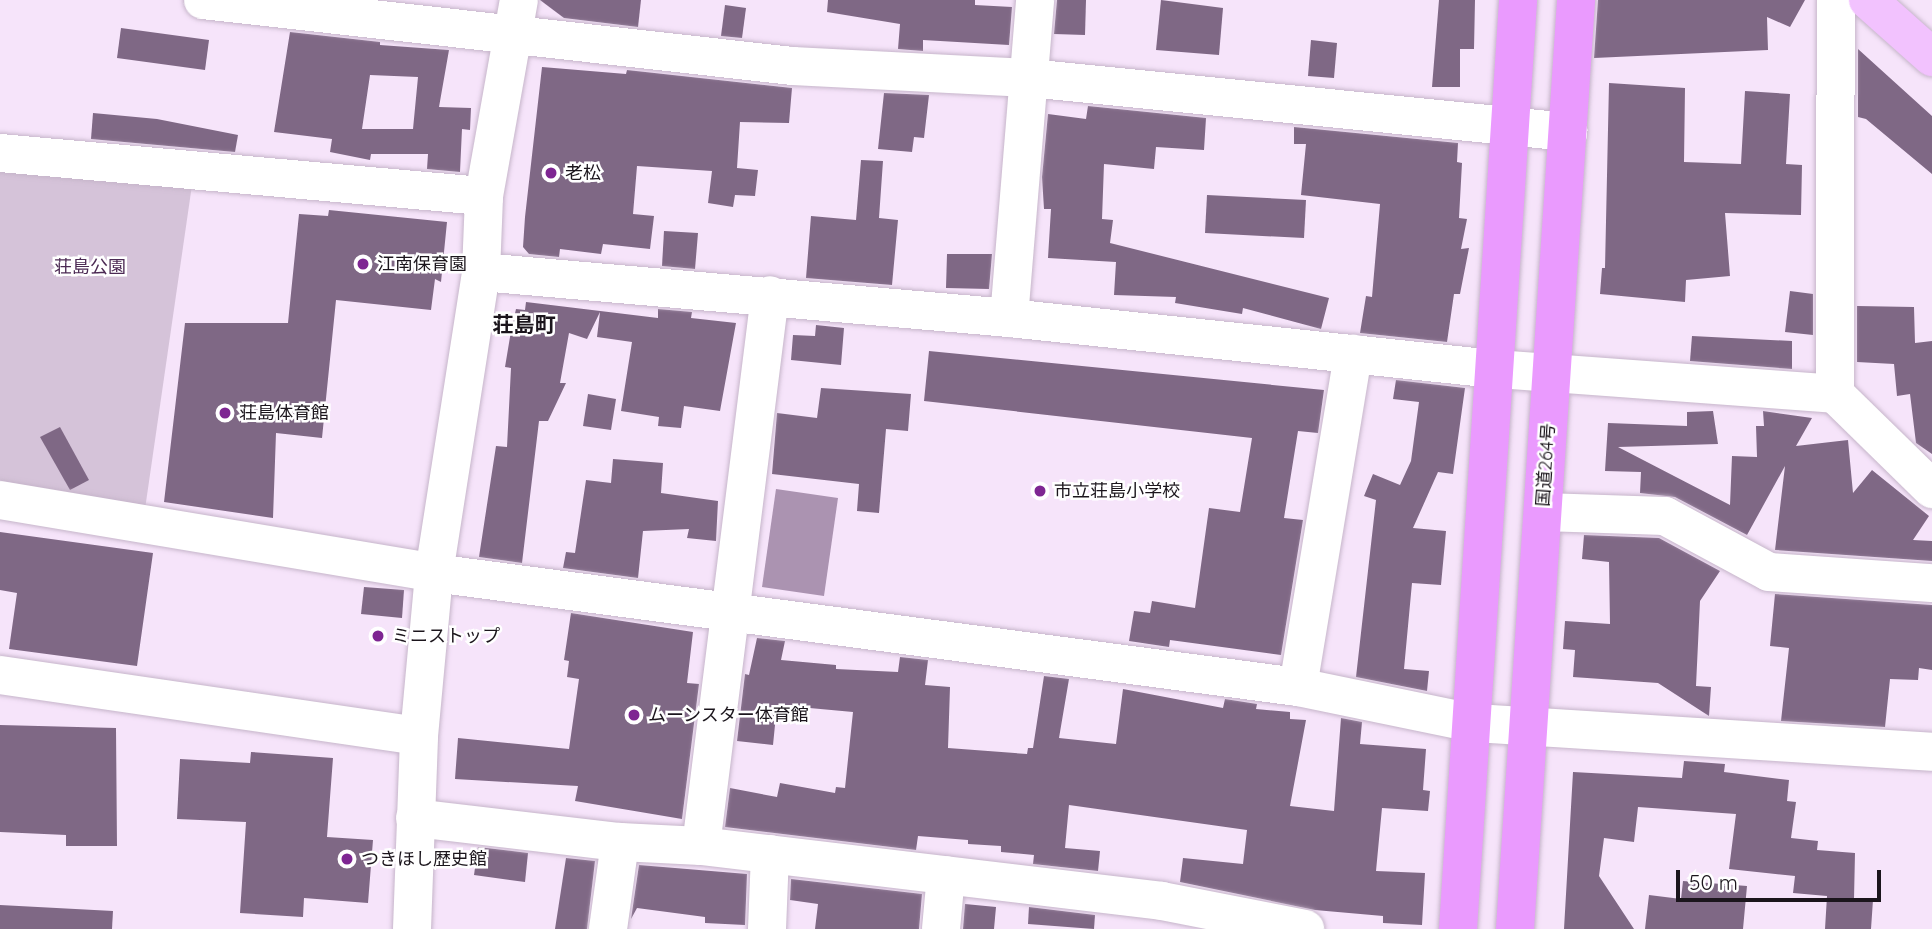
<!DOCTYPE html>
<html>
<head>
<meta charset="utf-8">
<style>
  body { margin:0 }
  #map { position:relative; width:1932px; height:929px; overflow:hidden; background:#f6e4fa; font-family:Quicksand,"Noto Sans JP",sans-serif }
  div>[style] { position:absolute }
  [style*='--x'] { left:calc(var(--x)*1px); top:calc(var(--y)*1px); width:calc(var(--w)*1px); rotate:calc(var(--a)*1deg) }
  .green>* { inset:0; background:#d5c3d9 }
  .water>* { inset:0; background:#ab93b1 }
  .building>* { inset:0; background:#7f6885 }
  .roads { filter:drop-shadow(0 0 2px #c6b5ca) drop-shadow(0 0 2px #c6b5ca) }
  .minor>* { height:38px; margin:-19px; padding:0 19px; transform-origin:19px; border-radius:19px; background:#fff }
  .major>* { height:38px; margin:-19px; padding:0 19px; transform-origin:19px; border-radius:19px; background:#f2c2fe }
  .highway>* { height:38px; margin:-19px; padding:0 19px; transform-origin:19px; border-radius:19px; background:#ea9afe }
  .dots>* { width:19px; height:19px; translate:-50% -50%; box-sizing:border-box; border:4px solid #fff; border-radius:50% }
  span { translate:-50% -50%; white-space:nowrap; text-align:center; line-height:1.15; -webkit-text-stroke:5px #fff; paint-order:stroke }
  .poi-label { font-size:18px; color:#1b151c }
  .left { translate:0 -50%; text-align:left }
  .park-label { font-size:18px; color:#4c2a54 }
  .street-label { font-size:18px; color:#1b151c }
  .quarter-label { font-size:21px; color:#1b151c; font-weight:700 }
  .scale { position:absolute; left:1676px; top:870px; width:205px; height:32px; box-sizing:border-box; border:4px solid #1b151c; border-top:0; padding-left:9px; font-size:21px; line-height:24px; white-space:nowrap; color:#1b151c; -webkit-text-stroke:5px #fff; paint-order:stroke }
</style>
</head>
<body>
<div id="map">
  <div class="green">
    <i style="clip-path:polygon(0 170px,192px 185px,144px 516px,0 491px)"></i>
  </div>
  <div class="water">
    <i style="clip-path:polygon(776px 489px,838px 498px,824px 596px,762px 587px)"></i>
  </div>
  <div class="building">
    <i style="clip-path:polygon(540px 0,641px 0,638px 27px,564px 18px)"></i>
    <i style="clip-path:polygon(828px 0,975px 0,975px 5px,1012px 7px,1009px 45px,923px 40px,923px 51px,898px 49px,900px 24px,827px 12px)"></i>
    <i style="clip-path:polygon(1057px 0,1086px 0,1085px 35px,1054px 34px)"></i>
    <i style="clip-path:polygon(1161px 0,1223px 8px,1219px 55px,1156px 50px)"></i>
    <i style="clip-path:polygon(1439px 0,1475px 0,1474px 49px,1460px 49px,1460px 87px,1432px 87px)"></i>
    <i style="clip-path:polygon(1598px 0,1805px 0,1790px 27px,1767px 17px,1768px 50px,1594px 58px)"></i>
    <i style="clip-path:polygon(725px 5px,746px 8px,742px 38px,721px 36px)"></i>
    <i style="clip-path:polygon(121px 28px,209px 40px,205px 70px,117px 58px)"></i>
    <i style="clip-path:polygon(evenodd,290px 32px,380px 42px,380px 45px,449px 50px,439px 107px,471px 108px,470px 130px,462px 129px,460px 172px,427px 169px,428px 154px,371px 154px,370px 160px,330px 152px,332px 139px,274px 132px,290px 32px,370px 75px,418px 77px,413px 129px,362px 129px,370px 75px)"></i>
    <i style="clip-path:polygon(1311px 40px,1337px 43px,1334px 78px,1308px 76px)"></i>
    <i style="clip-path:polygon(1858px 49px,1932px 116px,1932px 174px,1866px 119px,1858px 117px)"></i>
    <i style="clip-path:polygon(542px 67px,626px 74px,627px 70px,792px 88px,789px 123px,740px 122px,737px 168px,758px 170px,755px 196px,735px 195px,733px 207px,708px 203px,712px 171px,637px 166px,633px 214px,654px 216px,650px 249px,603px 244px,601px 254px,560px 249px,559px 257px,529px 254px,523px 247px,525px 217px)"></i>
    <i style="clip-path:polygon(1609px 83px,1685px 88px,1684px 162px,1741px 164px,1745px 91px,1790px 94px,1786px 164px,1802px 165px,1801px 215px,1725px 213px,1730px 276px,1686px 280px,1685px 302px,1600px 294px,1602px 268px,1605px 268px)"></i>
    <i style="clip-path:polygon(884px 93px,929px 95px,924px 138px,914px 137px,912px 152px,878px 149px)"></i>
    <i style="clip-path:polygon(1088px 106px,1206px 118px,1204px 150px,1156px 147px,1154px 169px,1104px 164px,1102px 219px,1113px 220px,1110px 243px,1329px 298px,1321px 329px,1243px 308px,1242px 314px,1175px 303px,1176px 297px,1114px 295px,1116px 262px,1048px 258px,1051px 209px,1044px 209px,1042px 177px,1048px 114px,1086px 119px)"></i>
    <i style="clip-path:polygon(93px 113px,157px 119px,238px 135px,235px 152px,91px 139px)"></i>
    <i style="clip-path:polygon(1294px 127px,1458px 143px,1457px 162px,1462px 163px,1459px 218px,1467px 219px,1461px 249px,1469px 248px,1460px 294px,1454px 294px,1447px 342px,1360px 333px,1366px 296px,1372px 297px,1380px 204px,1301px 195px,1306px 144px,1294px 144px)"></i>
    <i style="clip-path:polygon(861px 160px,883px 161px,879px 218px,898px 220px,892px 285px,806px 278px,811px 216px,856px 220px)"></i>
    <i style="clip-path:polygon(1207px 195px,1306px 200px,1304px 238px,1205px 233px)"></i>
    <i style="clip-path:polygon(329px 210px,447px 222px,441px 282px,435px 279px,431px 310px,336px 300px,322px 438px,276px 433px,273px 518px,164px 502px,185px 323px,288px 323px,299px 214px,328px 216px)"></i>
    <i style="clip-path:polygon(664px 231px,698px 233px,695px 269px,662px 266px)"></i>
    <i style="clip-path:polygon(947px 254px,992px 254px,989px 289px,946px 288px)"></i>
    <i style="clip-path:polygon(1790px 291px,1813px 294px,1813px 335px,1785px 332px)"></i>
    <i style="clip-path:polygon(526px 302px,658px 318px,658px 309px,692px 312px,691px 318px,736px 323px,720px 411px,684px 406px,681px 428px,658px 426px,659px 417px,621px 411px,632px 342px,597px 337px,600px 312px,587px 339px,569px 333px,560px 383px,566px 383px,548px 421px,539px 421px,522px 563px,479px 557px,496px 446px,507px 447px,511px 368px,505px 367px,511px 331px,516px 309px,525px 310px)"></i>
    <i style="clip-path:polygon(1857px 306px,1914px 307px,1915px 343px,1932px 341px,1932px 454px,1916px 443px,1910px 394px,1897px 396px,1894px 364px,1857px 362px)"></i>
    <i style="clip-path:polygon(816px 325px,844px 328px,841px 365px,791px 360px,793px 335px,815px 336px)"></i>
    <i style="clip-path:polygon(1692px 336px,1792px 341px,1792px 369px,1690px 361px)"></i>
    <i style="clip-path:polygon(929px 351px,1324px 390px,1318px 433px,1298px 431px,1284px 518px,1303px 520px,1281px 655px,1170px 640px,1169px 647px,1129px 641px,1134px 611px,1150px 613px,1152px 601px,1195px 608px,1209px 508px,1240px 512px,1252px 438px,924px 401px)"></i>
    <i style="clip-path:polygon(1396px 380px,1465px 388px,1453px 474px,1438px 472px,1413px 528px,1446px 531px,1441px 585px,1412px 583px,1404px 669px,1429px 671px,1427px 691px,1356px 677px,1376px 500px,1364px 496px,1373px 474px,1400px 485px,1411px 461px,1419px 402px,1393px 399px)"></i>
    <i style="clip-path:polygon(821px 388px,911px 394px,908px 431px,886px 429px,879px 513px,857px 511px,859px 484px,772px 474px,777px 413px,817px 418px)"></i>
    <i style="clip-path:polygon(588px 394px,616px 399px,611px 430px,583px 426px)"></i>
    <i style="clip-path:polygon(1713px 411px,1718px 444px,1618px 447px,1730px 505px,1732px 456px,1757px 457px,1756px 426px,1764px 426px,1763px 411px,1812px 418px,1796px 446px,1848px 440px,1853px 493px,1872px 470px,1929px 516px,1913px 540px,1932px 541px,1932px 561px,1775px 550px,1785px 466px,1747px 535px,1675px 497px,1640px 493px,1641px 472px,1605px 471px,1608px 423px,1687px 426px,1687px 412px)"></i>
    <i style="clip-path:polygon(60px 427px,89px 480px,70px 490px,40px 437px)"></i>
    <i style="clip-path:polygon(613px 459px,663px 463px,661px 493px,718px 501px,716px 541px,687px 538px,689px 529px,643px 531px,638px 578px,563px 568px,566px 552px,575px 553px,586px 480px,611px 483px)"></i>
    <i style="clip-path:polygon(0 532px,153px 553px,137px 666px,9px 649px,17px 593px,0 590px)"></i>
    <i style="clip-path:polygon(1584px 535px,1659px 538px,1720px 571px,1700px 601px,1696px 686px,1711px 687px,1709px 716px,1658px 683px,1573px 677px,1575px 650px,1563px 649px,1565px 621px,1610px 624px,1609px 562px,1582px 559px)"></i>
    <i style="clip-path:polygon(364px 587px,404px 590px,402px 618px,361px 614px)"></i>
    <i style="clip-path:polygon(1775px 594px,1932px 605px,1932px 670px,1919px 668px,1918px 680px,1890px 679px,1885px 727px,1781px 721px,1789px 648px,1770px 646px)"></i>
    <i style="clip-path:polygon(571px 613px,693px 632px,687px 683px,699px 684px,682px 819px,575px 801px,578px 786px,455px 779px,458px 738px,569px 749px,579px 679px,567px 677px,569px 661px,564px 660px)"></i>
    <i style="clip-path:polygon(757px 638px,785px 641px,781px 660px,836px 665px,836px 669px,898px 672px,900px 657px,928px 660px,925px 685px,950px 687px,948px 748px,1027px 754px,1028px 748px,1033px 748px,1044px 676px,1069px 679px,1059px 738px,1116px 744px,1123px 689px,1223px 708px,1225px 699px,1257px 704px,1256px 709px,1290px 712px,1290px 719px,1306px 720px,1290px 806px,1334px 811px,1341px 718px,1362px 722px,1360px 744px,1426px 749px,1423px 790px,1430px 791px,1428px 811px,1382px 808px,1376px 871px,1425px 873px,1422px 925px,1383px 923px,1383px 916px,1315px 910px,1180px 882px,1183px 858px,1243px 864px,1247px 830px,1069px 805px,1065px 848px,1100px 851px,1098px 871px,1033px 864px,1034px 855px,1001px 852px,1001px 846px,968px 844px,968px 840px,918px 836px,916px 850px,725px 827px,730px 788px,777px 797px,780px 783px,835px 793px,836px 787px,845px 788px,853px 712px,777px 705px,773px 745px,737px 741px,745px 674px,749px 675px)"></i>
    <i style="clip-path:polygon(0 725px,116px 728px,117px 846px,66px 846px,66px 835px,0 832px)"></i>
    <i style="clip-path:polygon(251px 752px,333px 758px,327px 837px,373px 840px,368px 903px,304px 898px,303px 917px,240px 913px,246px 822px,177px 819px,180px 759px,250px 763px)"></i>
    <i style="clip-path:polygon(1684px 761px,1725px 764px,1724px 772px,1789px 780px,1787px 801px,1796px 802px,1791px 838px,1818px 841px,1817px 850px,1855px 853px,1854px 899px,1873px 900px,1871px 929px,1825px 929px,1827px 896px,1793px 893px,1795px 876px,1729px 869px,1736px 814px,1638px 807px,1634px 842px,1604px 838px,1599px 876px,1634px 929px,1564px 929px,1573px 772px,1682px 778px)"></i>
    <i style="clip-path:polygon(478px 847px,528px 853px,525px 882px,474px 875px)"></i>
    <i style="clip-path:polygon(566px 858px,595px 861px,587px 929px,555px 929px)"></i>
    <i style="clip-path:polygon(639px 865px,747px 874px,745px 925px,705px 923px,705px 917px,637px 908px,631px 919px)"></i>
    <i style="clip-path:polygon(791px 879px,922px 894px,919px 929px,815px 929px,818px 904px,790px 900px)"></i>
    <i style="clip-path:polygon(1683px 881px,1747px 886px,1743px 929px,1645px 929px,1649px 895px,1681px 899px)"></i>
    <i style="clip-path:polygon(965px 904px,996px 907px,994px 929px,963px 929px)"></i>
    <i style="clip-path:polygon(0 905px,113px 911px,112px 929px,0 929px)"></i>
    <i style="clip-path:polygon(1029px 907px,1095px 915px,1094px 929px,1028px 924px)"></i>
  </div>
  <div class="roads">
    <div class="minor">
      <i style="--x:203;--y:0;--w:593;--a:6.39"></i>
      <i style="--x:792;--y:66;--w:237;--a:2.9"></i>
      <i style="--x:1029;--y:78;--w:542;--a:5.72"></i>
      <i style="--x:0;--y:153;--w:486;--a:5.1"></i>
      <i style="--x:481;--y:272;--w:530;--a:4.98"></i>
      <i style="--x:1009;--y:318;--w:491;--a:6"></i>
      <i style="--x:1497;--y:369;--w:339;--a:4.2"></i>
      <i style="--x:1835;--y:394;--w:136;--a:44.4"></i>
      <i style="--x:1009;--y:318;--w:319;--a:-85.3"></i>
      <i style="--x:1835;--y:394;--w:394;--a:-89.9"></i>
      <i style="--x:0;--y:500;--w:440;--a:9.5"></i>
      <i style="--x:434;--y:573;--w:871;--a:7.52"></i>
      <i style="--x:1298;--y:687;--w:180;--a:11.6"></i>
      <i style="--x:1474;--y:723;--w:459;--a:3.6"></i>
      <i style="--x:1543;--y:512;--w:122;--a:1.9"></i>
      <i style="--x:1665;--y:516;--w:118;--a:28.3"></i>
      <i style="--x:1769;--y:572;--w:163;--a:3.9"></i>
      <i style="--x:0;--y:675;--w:423;--a:8.3"></i>
      <i style="--x:1298;--y:687;--w:338;--a:-80.6"></i>
      <i style="--x:415;--y:818;--w:206;--a:6.7"></i>
      <i style="--x:620;--y:842;--w:81;--a:2.8"></i>
      <i style="--x:701;--y:846;--w:464;--a:6.8"></i>
      <i style="--x:1162;--y:901;--w:146;--a:11.1"></i>
      <i style="--x:701;--y:846;--w:555;--a:-82.86"></i>
      <i style="--x:412;--y:929;--w:193;--a:-87.9"></i>
      <i style="--x:419;--y:736;--w:164;--a:-84.7"></i>
      <i style="--x:434;--y:573;--w:305;--a:-81.1"></i>
      <i style="--x:481;--y:272;--w:76;--a:-87.7"></i>
      <i style="--x:484;--y:196;--w:199;--a:-79.9"></i>
      <i style="--x:608;--y:929;--w:88;--a:-82.1"></i>
      <i style="--x:767;--y:929;--w:75;--a:-87.7"></i>
      <i style="--x:941;--y:929;--w:54;--a:-84.7"></i>
    </div>
    <div class="major">
      <i style="--x:1868;--y:0;--w:86;--a:41.7"></i>
    </div>
    <div class="highway">
      <i style="--x:1458;--y:929;--w:931;--a:-86.3"></i>
      <i style="--x:1515;--y:929;--w:931;--a:-86.24"></i>
    </div>
  </div>
  <div class="dots">
    <i style="left:551px;top:173px;background:#7e2592"></i>
    <i style="left:363px;top:264px;background:#7e2592"></i>
    <i style="left:225px;top:413px;background:#7e2592"></i>
    <i style="left:1040px;top:491px;background:#7e2592"></i>
    <i style="left:378px;top:636px;background:#7e2592"></i>
    <i style="left:634px;top:715px;background:#7e2592"></i>
    <i style="left:347px;top:859px;background:#7e2592"></i>
  </div>
  <div class="poi-label">
    <span class="left" style="left:565px;top:173px">老松</span>
    <span class="left" style="left:377px;top:264px">江南保育園</span>
    <span class="left" style="left:239px;top:413px">荘島体育館</span>
    <span class="left" style="left:1054px;top:491px">市立荘島小学校</span>
    <span class="left" style="left:392px;top:636px">ミニストップ</span>
    <span class="left" style="left:648px;top:715px">ムーンスター体育館</span>
    <span class="left" style="left:361px;top:859px">つきほし歴史館</span>
  </div>
  <div class="park-label">
    <span style="left:90px;top:267px">荘島公園</span>
  </div>
  <div class="street-label">
    <span style="left:1546px;top:465px;rotate:-86deg">国道264号</span>
  </div>
  <div class="quarter-label">
    <span style="left:524px;top:324px">荘島町</span>
  </div>
  <div class="scale">50 m</div>
</div>
</body>
</html>
